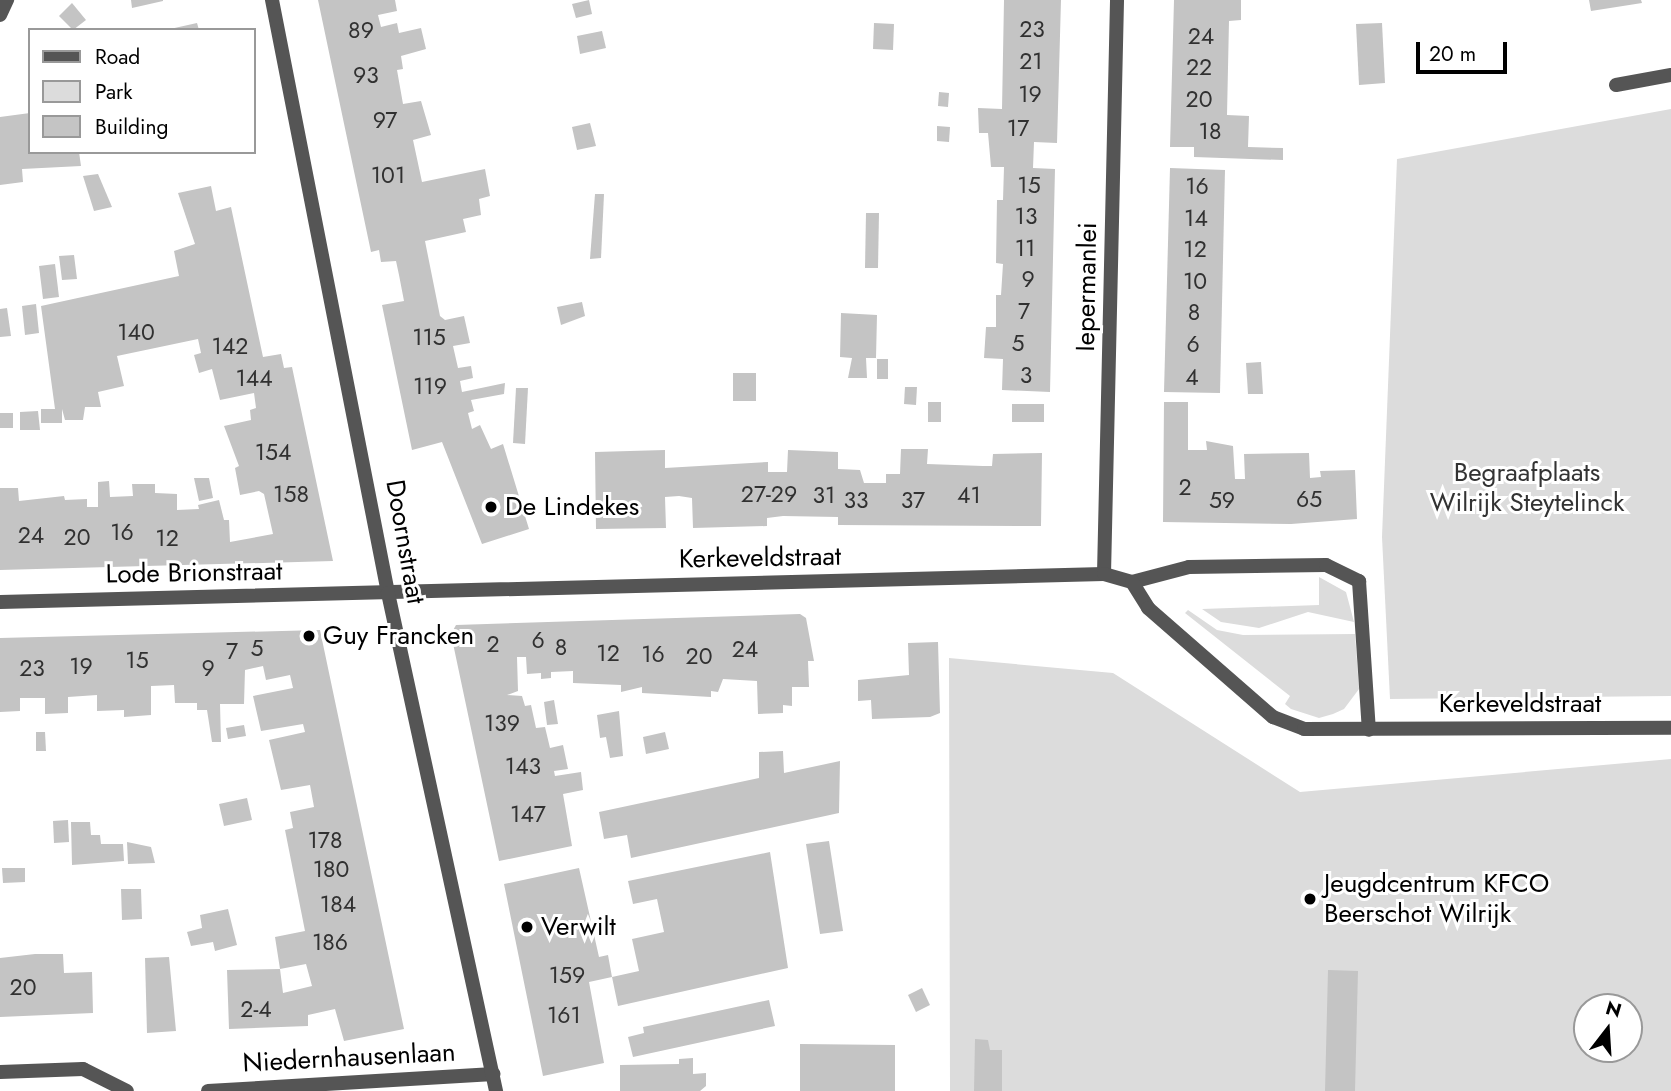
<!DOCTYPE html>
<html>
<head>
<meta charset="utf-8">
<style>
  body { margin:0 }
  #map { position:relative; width:1671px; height:1091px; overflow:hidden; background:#fff; font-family:Jost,sans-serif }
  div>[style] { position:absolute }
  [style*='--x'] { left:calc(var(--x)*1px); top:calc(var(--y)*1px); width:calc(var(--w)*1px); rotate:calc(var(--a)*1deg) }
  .green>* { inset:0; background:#dcdcdc }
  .building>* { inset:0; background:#c4c4c4 }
  .minor>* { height:14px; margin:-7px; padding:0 7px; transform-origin:7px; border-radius:7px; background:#555 }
  .tertiary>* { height:14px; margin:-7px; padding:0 7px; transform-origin:7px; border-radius:7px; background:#555 }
  .dots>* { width:19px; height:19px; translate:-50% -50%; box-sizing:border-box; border:4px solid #fff; border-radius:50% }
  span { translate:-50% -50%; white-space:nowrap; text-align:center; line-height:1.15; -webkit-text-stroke:6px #fff; paint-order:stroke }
  .number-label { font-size:23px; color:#313131 }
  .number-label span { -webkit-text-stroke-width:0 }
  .street-label { font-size:26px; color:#000 }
  .park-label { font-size:26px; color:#333 }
  .poi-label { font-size:26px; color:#000 }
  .left { translate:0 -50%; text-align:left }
  .legend { position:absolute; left:28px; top:28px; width:228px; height:126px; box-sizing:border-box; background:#fff; border:2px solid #999; margin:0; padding:9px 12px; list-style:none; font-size:21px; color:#000 }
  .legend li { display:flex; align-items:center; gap:14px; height:35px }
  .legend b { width:35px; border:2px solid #999 }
  .north { position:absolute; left:1573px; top:993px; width:70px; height:70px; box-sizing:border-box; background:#fff; border:2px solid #999; border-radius:50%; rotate:17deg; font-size:19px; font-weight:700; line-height:28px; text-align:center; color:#000 }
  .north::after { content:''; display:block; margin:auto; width:24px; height:32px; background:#000; clip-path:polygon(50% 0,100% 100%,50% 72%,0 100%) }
  .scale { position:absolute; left:1416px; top:42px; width:91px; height:32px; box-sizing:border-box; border:4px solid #000; border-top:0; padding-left:9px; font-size:21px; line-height:24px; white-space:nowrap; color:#000; -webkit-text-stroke:5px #fff; paint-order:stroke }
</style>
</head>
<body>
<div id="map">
  <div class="green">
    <i style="clip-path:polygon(1671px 109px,1671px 696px,1390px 699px,1382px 537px,1397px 159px)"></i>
    <i style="clip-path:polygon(1319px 577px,1346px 592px,1354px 622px,1308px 612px,1259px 628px,1221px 622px,1202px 609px,1319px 605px)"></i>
    <i style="clip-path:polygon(1188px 610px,1217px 630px,1243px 635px,1355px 634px,1359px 689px,1344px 709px,1333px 714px,1319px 718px,1291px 709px,1285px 704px,1290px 696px,1185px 613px)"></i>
    <i style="clip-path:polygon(evenodd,949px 658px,1113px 673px,1300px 792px,1671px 759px,1671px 1091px,950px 1091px,949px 658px,1587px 1007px,1629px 1007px,1629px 1049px,1587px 1049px,1587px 1007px)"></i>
  </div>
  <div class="building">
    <i style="clip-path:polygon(131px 0,163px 0,163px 1px,132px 8px)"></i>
    <i style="clip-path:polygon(318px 0,395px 0,397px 11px,378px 15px,381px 27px,397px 23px,399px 33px,421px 28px,426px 49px,401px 56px,403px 69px,397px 70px,403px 104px,421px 101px,431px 135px,413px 140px,422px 182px,485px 169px,490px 196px,479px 199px,481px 215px,463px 219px,466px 232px,425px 241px,440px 316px,445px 320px,464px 316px,470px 343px,453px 346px,458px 368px,471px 366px,473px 378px,460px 381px,462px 392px,505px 383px,504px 394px,471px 400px,474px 411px,468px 413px,472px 429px,480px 425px,491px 449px,503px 444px,529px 529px,482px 544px,442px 442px,412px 450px,382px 305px,404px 301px,399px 275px,396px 261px,381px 262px,379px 250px,371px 252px)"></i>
    <i style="clip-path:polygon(589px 0,592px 14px,576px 18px,572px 4px)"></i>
    <i style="clip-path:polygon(1004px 0,1061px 0,1057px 143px,1034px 142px,1033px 168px,1055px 169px,1050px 392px,1002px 390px,1003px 359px,984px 358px,986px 327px,996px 327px,996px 295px,1001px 295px,1003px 264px,996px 263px,997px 200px,1003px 200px,1004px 167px,991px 167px,988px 133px,979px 133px,978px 108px,1002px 109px)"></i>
    <i style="clip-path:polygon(1174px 0,1241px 0,1241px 20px,1229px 21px,1227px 115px,1249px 116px,1248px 147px,1283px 148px,1283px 160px,1194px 157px,1194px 147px,1170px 147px)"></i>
    <i style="clip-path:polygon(1589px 0,1641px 0,1642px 3px,1591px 11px)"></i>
    <i style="clip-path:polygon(72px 3px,86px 20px,73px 30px,59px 16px)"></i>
    <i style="clip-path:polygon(197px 23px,199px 30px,170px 30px,170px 29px)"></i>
    <i style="clip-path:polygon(874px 23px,894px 24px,893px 50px,873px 49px)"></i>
    <i style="clip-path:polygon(1382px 23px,1385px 83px,1359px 85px,1356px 24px)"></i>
    <i style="clip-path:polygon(602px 31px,606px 48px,580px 54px,577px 36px)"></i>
    <i style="clip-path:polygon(939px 92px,949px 93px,948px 107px,938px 106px)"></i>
    <i style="clip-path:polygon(30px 113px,30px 152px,79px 152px,81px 166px,22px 169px,23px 182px,0 185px,0 117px)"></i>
    <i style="clip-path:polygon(590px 123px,596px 146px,577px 150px,572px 127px)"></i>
    <i style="clip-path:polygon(937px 126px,950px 127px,949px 142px,937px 141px)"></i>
    <i style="clip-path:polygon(1170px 168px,1225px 170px,1220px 393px,1164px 392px)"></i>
    <i style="clip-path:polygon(98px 174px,112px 207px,94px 211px,83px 176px)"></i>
    <i style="clip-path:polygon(211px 186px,216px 211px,231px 207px,263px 357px,281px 354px,284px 368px,292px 367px,333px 561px,0 570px,0 488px,18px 488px,19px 501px,64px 496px,65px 500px,87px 499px,87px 507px,98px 507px,98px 482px,109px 481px,110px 497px,133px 496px,132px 484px,155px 484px,155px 493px,177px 494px,177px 510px,199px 509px,198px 505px,219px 500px,224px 520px,229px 520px,230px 542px,273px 534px,264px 494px,259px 491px,240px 495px,235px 468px,239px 466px,224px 426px,251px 420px,250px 410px,256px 408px,254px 393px,220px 400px,212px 369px,199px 373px,194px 355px,201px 353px,198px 339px,117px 356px,124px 386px,98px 392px,101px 407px,85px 407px,83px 420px,65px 420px,62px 409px,62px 423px,41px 423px,41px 409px,55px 409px,41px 306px,179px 276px,174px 251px,195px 244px,178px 193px)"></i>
    <i style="clip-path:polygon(595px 194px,604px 194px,601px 258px,590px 259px)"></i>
    <i style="clip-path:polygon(866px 213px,879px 213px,878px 268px,865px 268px)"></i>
    <i style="clip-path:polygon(74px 255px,77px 279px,62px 280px,59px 256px)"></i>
    <i style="clip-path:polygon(55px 264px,59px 297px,43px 299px,39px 266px)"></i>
    <i style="clip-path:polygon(582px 302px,585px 316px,561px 325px,557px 307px)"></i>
    <i style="clip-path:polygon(36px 304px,39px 333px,25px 335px,22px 306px)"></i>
    <i style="clip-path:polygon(7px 308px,11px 336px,0 337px,0 309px)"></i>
    <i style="clip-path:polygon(841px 313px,877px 315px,876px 358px,866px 358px,867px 378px,848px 378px,852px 358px,840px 357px)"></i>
    <i style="clip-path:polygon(877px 359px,888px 359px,888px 379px,877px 379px)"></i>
    <i style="clip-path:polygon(1261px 362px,1263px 394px,1248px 394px,1246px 363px)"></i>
    <i style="clip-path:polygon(733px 373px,756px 373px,756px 401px,733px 401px)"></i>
    <i style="clip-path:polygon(905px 387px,917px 387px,916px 405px,904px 404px)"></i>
    <i style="clip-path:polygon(516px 388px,528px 388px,525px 444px,513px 443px)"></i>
    <i style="clip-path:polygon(928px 402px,941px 402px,941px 422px,928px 422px)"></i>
    <i style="clip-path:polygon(1164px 402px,1188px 402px,1188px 450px,1207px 450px,1206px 441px,1233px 446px,1235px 479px,1245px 479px,1244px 454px,1309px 453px,1310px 478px,1321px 477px,1320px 471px,1355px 470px,1357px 519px,1291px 524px,1163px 522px)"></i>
    <i style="clip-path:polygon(1012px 404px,1044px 404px,1044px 422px,1012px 422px)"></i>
    <i style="clip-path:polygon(38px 411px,40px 430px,20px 430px,20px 412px)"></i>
    <i style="clip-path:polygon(0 413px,13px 413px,13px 428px,0 428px)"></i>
    <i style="clip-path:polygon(901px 449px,928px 449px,927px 464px,983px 466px,992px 466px,993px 454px,1042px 453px,1041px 526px,838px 525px,838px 517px,783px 516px,767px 518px,767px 526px,693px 528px,692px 498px,679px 496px,665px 497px,666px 528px,596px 529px,595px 452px,665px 450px,665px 468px,768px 462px,768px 472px,787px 472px,788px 450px,838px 452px,838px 469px,860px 470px,864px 483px,886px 483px,886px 474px,900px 474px)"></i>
    <i style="clip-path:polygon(194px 478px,209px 478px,213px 498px,199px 501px)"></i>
    <i style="clip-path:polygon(800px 614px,806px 618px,814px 661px,808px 661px,809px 687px,792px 687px,792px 706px,783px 705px,783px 713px,758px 714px,757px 681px,723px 679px,718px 692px,711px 691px,711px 697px,642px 693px,642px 687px,621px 692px,621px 685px,573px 683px,573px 671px,551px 672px,551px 678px,541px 679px,541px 673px,527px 674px,526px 657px,517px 657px,518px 691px,507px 695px,522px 696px,525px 706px,531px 705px,536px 728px,545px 727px,550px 748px,563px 745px,568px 769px,554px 771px,555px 776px,581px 772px,583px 790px,563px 794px,572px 846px,499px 861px,451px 634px,456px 625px)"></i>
    <i style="clip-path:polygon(320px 630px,404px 1029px,344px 1041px,335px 1009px,308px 1015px,308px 1026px,229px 1029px,227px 970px,280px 969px,283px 993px,312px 986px,306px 964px,280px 969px,275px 937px,305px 931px,285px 830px,293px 828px,290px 812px,314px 807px,310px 785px,281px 790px,269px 740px,305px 732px,303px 724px,261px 731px,253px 696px,293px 688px,290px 675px,266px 680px,263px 666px,245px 670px,244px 704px,220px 704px,221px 742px,212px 742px,207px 710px,197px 710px,197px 703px,175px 703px,174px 685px,151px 686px,151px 715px,124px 717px,124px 710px,97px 711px,97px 695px,68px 697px,68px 713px,45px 714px,45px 698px,20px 698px,20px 711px,0 712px,0 638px)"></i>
    <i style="clip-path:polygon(938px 642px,940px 713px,930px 717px,872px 719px,871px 700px,858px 701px,858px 680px,909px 675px,908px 643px)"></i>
    <i style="clip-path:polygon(554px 700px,558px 724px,547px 725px,544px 702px)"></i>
    <i style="clip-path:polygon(619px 711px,623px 756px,610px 758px,606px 737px,600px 738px,597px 715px)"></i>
    <i style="clip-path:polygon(244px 725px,246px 736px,228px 739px,226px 728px)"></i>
    <i style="clip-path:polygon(36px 732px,45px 732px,46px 751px,36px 751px)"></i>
    <i style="clip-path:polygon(665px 732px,669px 749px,646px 754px,643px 737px)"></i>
    <i style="clip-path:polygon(783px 751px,784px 773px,840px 761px,839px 813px,631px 858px,627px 835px,604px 839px,599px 812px,759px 778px,759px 752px)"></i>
    <i style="clip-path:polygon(247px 798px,252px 820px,224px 826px,219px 804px)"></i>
    <i style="clip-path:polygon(68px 820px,69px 842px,54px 843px,53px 821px)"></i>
    <i style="clip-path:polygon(71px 822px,90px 822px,91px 835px,100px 835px,101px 844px,123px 844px,124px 861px,72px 865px)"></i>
    <i style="clip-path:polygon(829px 841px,843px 931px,820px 934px,806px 844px)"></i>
    <i style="clip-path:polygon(127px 842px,151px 847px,155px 863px,128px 864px)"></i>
    <i style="clip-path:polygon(770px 852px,788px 968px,618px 1006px,612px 977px,639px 971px,632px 939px,664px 932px,657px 899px,633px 904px,628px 881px)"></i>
    <i style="clip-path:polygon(2px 868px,25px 868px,25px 882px,3px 883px)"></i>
    <i style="clip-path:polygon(579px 868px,599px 957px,608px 955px,612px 977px,589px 982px,604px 1063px,543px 1076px,504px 884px)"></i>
    <i style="clip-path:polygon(121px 889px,141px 889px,142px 919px,122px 920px)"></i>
    <i style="clip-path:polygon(228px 909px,237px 945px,215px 951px,213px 942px,191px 946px,187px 932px,202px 928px,200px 915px)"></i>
    <i style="clip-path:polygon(35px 954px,63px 954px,64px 973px,92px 972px,93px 1013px,0 1017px,0 958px)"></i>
    <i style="clip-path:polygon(169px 957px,176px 1031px,147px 1033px,145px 958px)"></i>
    <i style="clip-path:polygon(1328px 970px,1358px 971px,1355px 1091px,1325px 1091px)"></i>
    <i style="clip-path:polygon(922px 988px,930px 1005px,916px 1012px,908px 995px)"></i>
    <i style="clip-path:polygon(769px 1000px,775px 1026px,633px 1057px,628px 1037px,644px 1033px,643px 1027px)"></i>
    <i style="clip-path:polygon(975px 1039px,988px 1040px,990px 1050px,1002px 1050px,1002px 1091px,974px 1091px)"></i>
    <i style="clip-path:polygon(800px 1044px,895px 1045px,895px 1091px,800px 1091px)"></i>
    <i style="clip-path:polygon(693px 1058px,693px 1074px,706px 1073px,706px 1086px,700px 1091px,620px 1091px,620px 1065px,679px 1064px,679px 1059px)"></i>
  </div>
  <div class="minor">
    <i style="--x:0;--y:15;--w:17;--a:-65"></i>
    <i style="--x:1616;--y:85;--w:56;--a:-10.3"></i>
    <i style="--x:1104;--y:574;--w:574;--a:-88.7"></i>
    <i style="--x:1132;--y:582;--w:59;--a:-14.7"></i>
    <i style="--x:1189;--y:567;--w:137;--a:-0.8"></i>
    <i style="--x:1326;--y:565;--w:37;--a:26"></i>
    <i style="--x:1359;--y:581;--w:149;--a:86.2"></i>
    <i style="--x:0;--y:602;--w:1104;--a:-1.45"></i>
    <i style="--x:1104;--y:574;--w:29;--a:16"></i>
    <i style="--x:1132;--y:582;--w:31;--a:58"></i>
    <i style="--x:1148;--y:608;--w:166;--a:41.1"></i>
    <i style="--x:1273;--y:717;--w:33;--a:21"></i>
    <i style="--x:1304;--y:729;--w:367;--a:-0.2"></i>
    <i style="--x:0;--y:1072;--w:83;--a:-2.1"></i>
    <i style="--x:83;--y:1069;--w:49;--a:26.6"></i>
    <i style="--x:208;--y:1091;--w:286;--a:-3.4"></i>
  </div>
  <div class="tertiary">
    <i style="--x:272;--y:0;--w:604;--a:78.93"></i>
    <i style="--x:388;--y:593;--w:510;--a:77.76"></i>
  </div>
  <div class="dots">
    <i style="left:491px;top:507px;background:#000"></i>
    <i style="left:309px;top:636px;background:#000"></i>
    <i style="left:1310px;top:899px;background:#000"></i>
    <i style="left:527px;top:927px;background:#000"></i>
  </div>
  <div class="number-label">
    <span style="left:1032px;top:29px">23</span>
    <span style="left:361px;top:30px">89</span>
    <span style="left:1201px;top:36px">24</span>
    <span style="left:1031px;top:61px">21</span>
    <span style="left:1199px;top:67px">22</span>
    <span style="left:366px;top:75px">93</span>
    <span style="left:1030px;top:94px">19</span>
    <span style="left:1199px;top:99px">20</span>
    <span style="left:385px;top:120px">97</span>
    <span style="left:1018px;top:128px">17</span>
    <span style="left:1210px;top:131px">18</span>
    <span style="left:388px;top:175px">101</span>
    <span style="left:1029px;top:185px">15</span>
    <span style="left:1197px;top:186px">16</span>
    <span style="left:1026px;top:216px">13</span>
    <span style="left:1196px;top:218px">14</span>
    <span style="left:1025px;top:248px">11</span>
    <span style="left:1195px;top:249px">12</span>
    <span style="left:1028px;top:279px">9</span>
    <span style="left:1195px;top:281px">10</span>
    <span style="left:1024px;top:311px">7</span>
    <span style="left:1194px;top:312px">8</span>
    <span style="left:136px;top:332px">140</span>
    <span style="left:429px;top:337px">115</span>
    <span style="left:1018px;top:343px">5</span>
    <span style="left:1193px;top:344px">6</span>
    <span style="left:230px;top:346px">142</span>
    <span style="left:1026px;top:375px">3</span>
    <span style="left:1192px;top:377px">4</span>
    <span style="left:254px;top:378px">144</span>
    <span style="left:430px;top:386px">119</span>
    <span style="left:273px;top:452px">154</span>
    <span style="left:1185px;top:487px">2</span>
    <span style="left:291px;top:494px">158</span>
    <span style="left:769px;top:494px">27-29</span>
    <span style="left:824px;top:495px">31</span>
    <span style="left:969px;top:495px">41</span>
    <span style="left:1309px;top:499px">65</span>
    <span style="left:856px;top:500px">33</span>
    <span style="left:913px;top:500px">37</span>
    <span style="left:1222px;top:500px">59</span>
    <span style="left:122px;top:532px">16</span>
    <span style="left:31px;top:535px">24</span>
    <span style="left:77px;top:537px">20</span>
    <span style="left:167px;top:538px">12</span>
    <span style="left:538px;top:640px">6</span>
    <span style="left:493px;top:644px">2</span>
    <span style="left:561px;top:647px">8</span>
    <span style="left:257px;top:648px">5</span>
    <span style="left:745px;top:649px">24</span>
    <span style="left:232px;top:651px">7</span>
    <span style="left:608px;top:653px">12</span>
    <span style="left:653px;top:654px">16</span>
    <span style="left:699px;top:656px">20</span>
    <span style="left:137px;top:660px">15</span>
    <span style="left:81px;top:666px">19</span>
    <span style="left:32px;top:668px">23</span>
    <span style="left:208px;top:668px">9</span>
    <span style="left:502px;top:723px">139</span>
    <span style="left:523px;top:766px">143</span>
    <span style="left:528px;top:814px">147</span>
    <span style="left:325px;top:840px">178</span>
    <span style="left:331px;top:869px">180</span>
    <span style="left:338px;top:904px">184</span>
    <span style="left:330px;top:942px">186</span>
    <span style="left:567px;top:975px">159</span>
    <span style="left:23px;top:987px">20</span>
    <span style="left:256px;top:1009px">2-4</span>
    <span style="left:564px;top:1015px">161</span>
  </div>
  <div class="street-label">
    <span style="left:1087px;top:287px;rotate:-89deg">Iepermanlei</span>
    <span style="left:405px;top:542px;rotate:80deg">Doornstraat</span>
    <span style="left:760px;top:558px;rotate:-1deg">Kerkeveldstraat</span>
    <span style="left:194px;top:573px;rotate:-1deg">Lode Brionstraat</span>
    <span style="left:1520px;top:704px">Kerkeveldstraat</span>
    <span style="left:349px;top:1058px;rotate:-3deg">Niedernhausenlaan</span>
  </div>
  <div class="park-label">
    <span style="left:1527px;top:488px">Begraafplaats<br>Wilrijk Steytelinck</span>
  </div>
  <div class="poi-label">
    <span class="left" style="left:505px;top:507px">De Lindekes</span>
    <span class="left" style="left:323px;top:636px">Guy Francken</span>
    <span class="left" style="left:1324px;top:899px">Jeugdcentrum KFCO<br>Beerschot Wilrijk</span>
    <span class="left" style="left:541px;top:927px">Verwilt</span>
  </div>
  <ul class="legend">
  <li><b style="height:9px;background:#555"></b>Road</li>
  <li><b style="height:19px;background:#dcdcdc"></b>Park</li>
  <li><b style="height:19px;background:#c4c4c4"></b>Building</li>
  </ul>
  <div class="north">N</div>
  <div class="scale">20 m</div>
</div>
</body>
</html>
